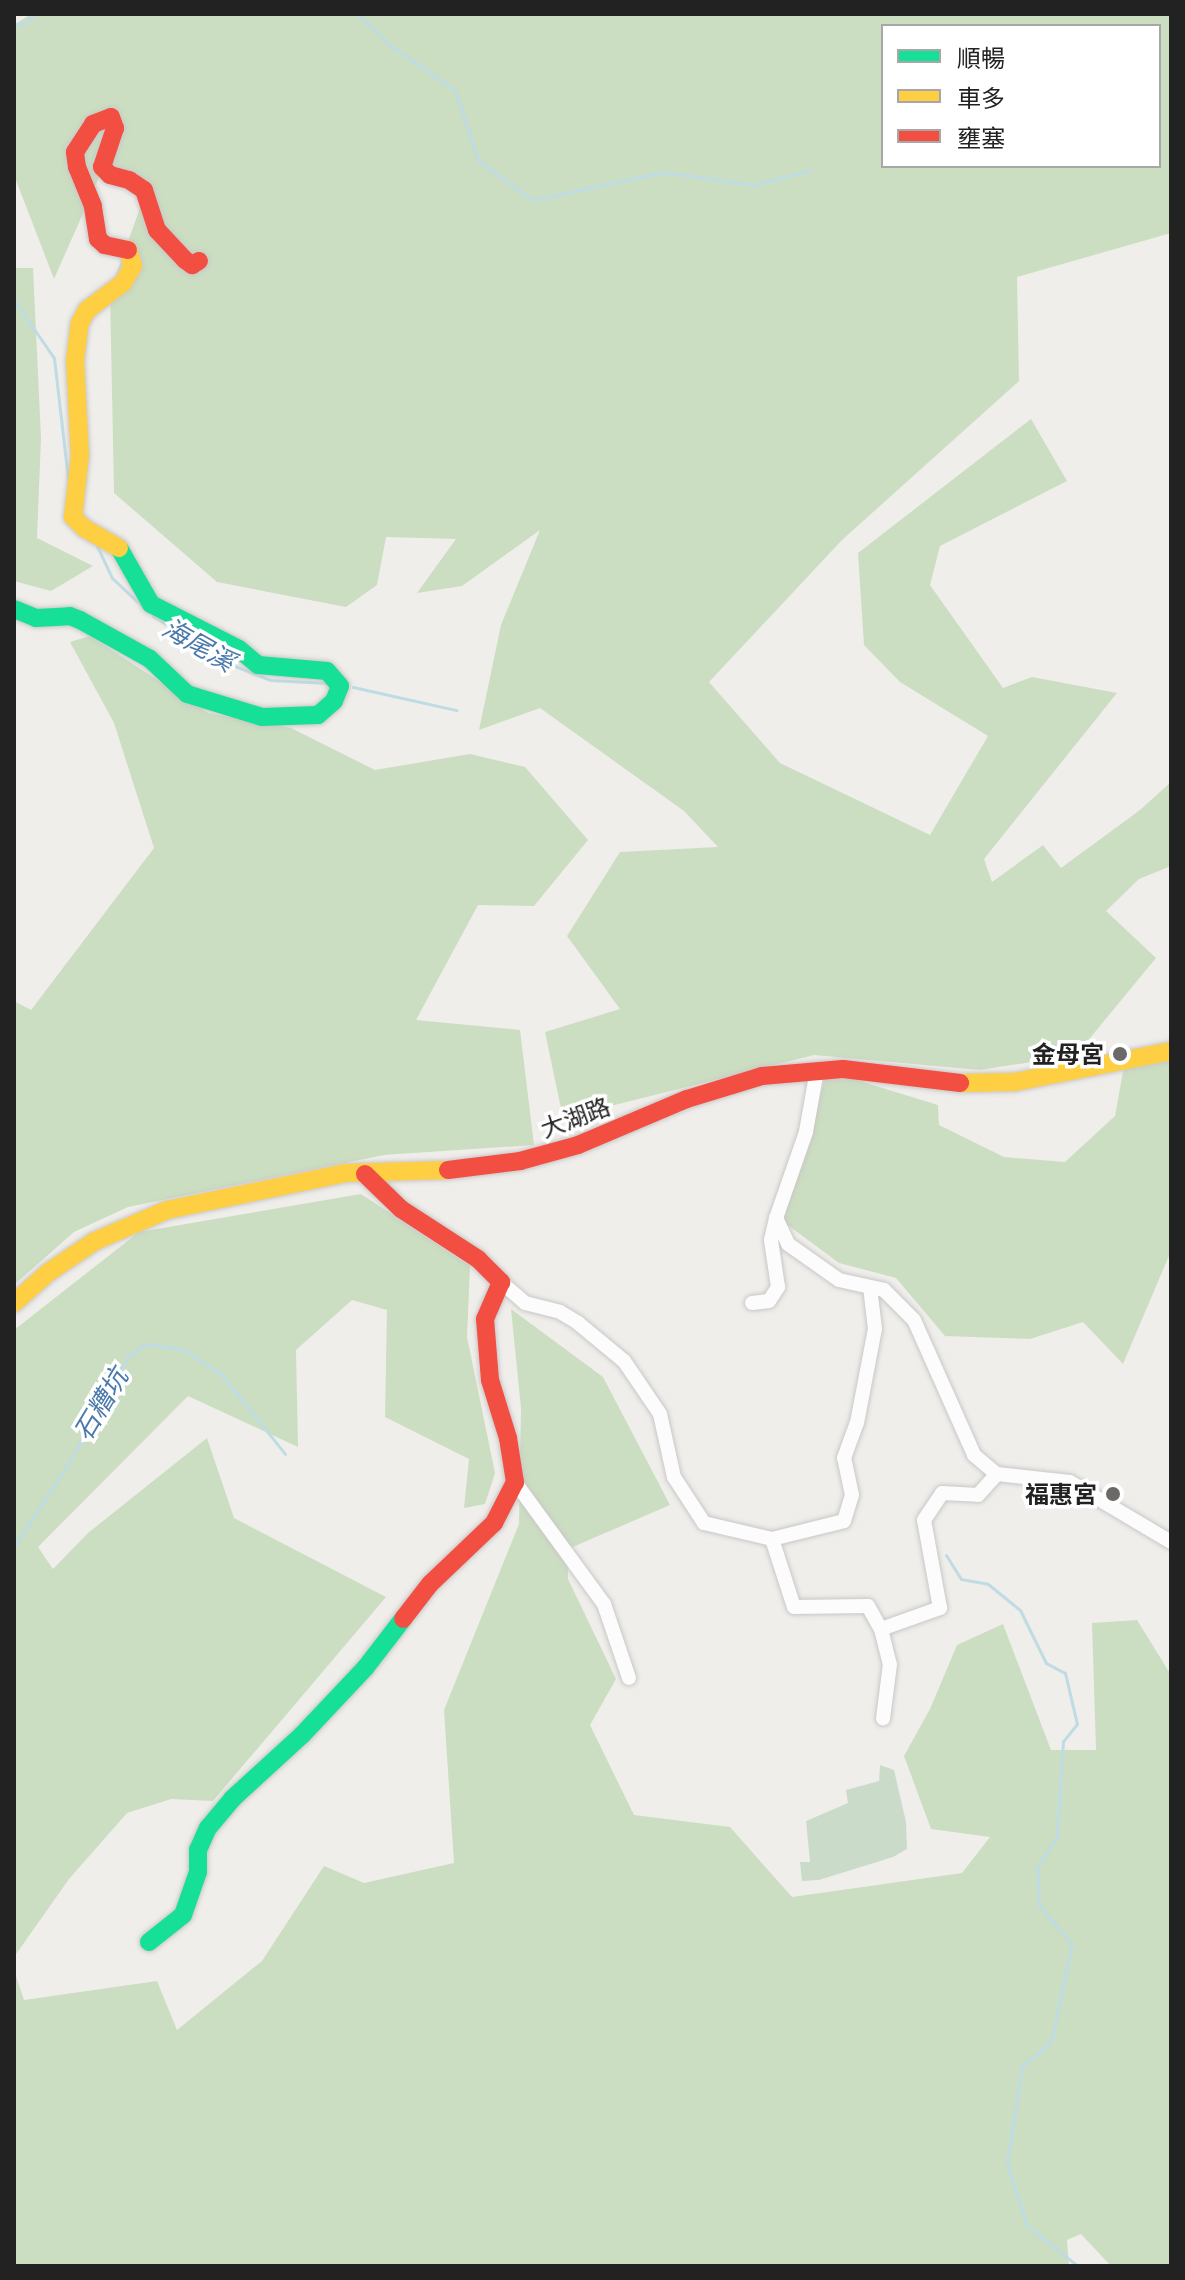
<!DOCTYPE html>
<html>
<head>
<meta charset="utf-8">
<style>
  body { margin:0 }
  #map { position:relative; width:1185px; height:2280px; overflow:hidden; background:#f0eeeb; font-family:"Exo 2","Noto Sans TC",sans-serif }
  div>[style] { position:absolute }
  [style*='--x'] { left:calc(var(--x)*1px); top:calc(var(--y)*1px); width:calc(var(--w)*1px); rotate:calc(var(--a)*1deg) }
  .forest>* { inset:0; background:#cbdec1 }
  .cemetery>* { inset:0; background:#cadbca }
  .stream>* { height:3px; margin:-1.5px; padding:0 1.5px; transform-origin:1.5px; border-radius:1.5px; background:#bfdbe3 }
  .roads { filter:drop-shadow(0 0 2px #c9c8c7) drop-shadow(0 0 2px #c9c8c7) }
  .street>* { height:14px; margin:-7px; padding:0 7px; transform-origin:7px; border-radius:7px; background:#fdfcfc }
  .fast>* { height:18px; margin:-9px; padding:0 9px; transform-origin:9px; border-radius:9px; background:#16e098 }
  .slow>* { height:18px; margin:-9px; padding:0 9px; transform-origin:9px; border-radius:9px; background:#ffcf43 }
  .jam>* { height:18px; margin:-9px; padding:0 9px; transform-origin:9px; border-radius:9px; background:#f24e42 }
  .dots>* { width:22px; height:22px; translate:-50% -50%; box-sizing:border-box; border:4px solid #fff; border-radius:50% }
  span { translate:-50% -50%; white-space:nowrap; text-align:center; line-height:1.15; -webkit-text-stroke:7px #fff; paint-order:stroke }
  .poi-label { font-size:24px; color:#222; font-weight:700 }
  .right { translate:-100% -50%; text-align:right }
  .street-label { font-size:24px; color:#222 }
  .water-label { font-size:26px; color:#4a7aab; font-style:italic }
  .frame { position:absolute; inset:0; border:16px solid #222; pointer-events:none }
  .legend { position:absolute; left:881px; top:24px; width:280px; height:144px; box-sizing:border-box; background:#fff; border:2px solid #a7a7a7; margin:0; padding:10px 14px; list-style:none; font-size:24px; color:#222 }
  .legend li { display:flex; align-items:center; gap:16px; height:40px }
  .legend b { width:40px; border:2px solid #a7a7a7 }
</style>
</head>
<body>
<div id="map">
  <div class="forest">
    <i style="clip-path:polygon(evenodd,31px 14px,1171px 14px,1171px 233px,1017px 277px,1019px 381px,842px 540px,709px 682px,780px 763px,930px 835px,988px 736px,900px 682px,864px 645px,858px 553px,1031px 419px,1067px 481px,940px 546px,930px 585px,1003px 688px,1032px 677px,1117px 693px,984px 859px,992px 882px,1043px 845px,1061px 868px,1140px 810px,1171px 782px,1171px 866px,1139px 879px,1106px 911px,1156px 958px,1076px 1055px,980px 1070px,814px 1055px,563px 1118px,545px 1032px,620px 1009px,567px 936px,620px 852px,718px 847px,684px 811px,540px 708px,479px 730px,501px 625px,540px 530px,462px 586px,417px 593px,456px 539px,386px 537px,377px 585px,346px 607px,217px 582px,114px 493px,110px 292px,145px 194px,100px 175px,54px 279px,14px 175px,14px 25px,31px 14px,883px 26px,1159px 26px,1159px 166px,883px 166px,883px 26px)"></i>
    <i style="clip-path:polygon(14px 268px,33px 268px,41px 438px,37px 538px,93px 566px,51px 591px,14px 581px)"></i>
    <i style="clip-path:polygon(90px 636px,208px 713px,291px 728px,375px 770px,470px 754px,525px 767px,588px 840px,534px 906px,478px 905px,416px 1020px,520px 1030px,534px 1145px,384px 1155px,128px 1207px,74px 1232px,14px 1285px,14px 1001px,31px 1010px,154px 848px,114px 723px,70px 642px)"></i>
    <i style="clip-path:polygon(1171px 1058px,1171px 1251px,1123px 1364px,1083px 1322px,1030px 1339px,945px 1336px,896px 1278px,839px 1263px,781px 1220px,825px 1079px,853px 1079px,938px 1105px,939px 1125px,1004px 1157px,1065px 1162px,1115px 1116px,1124px 1066px)"></i>
    <i style="clip-path:polygon(361px 1194px,470px 1266px,467px 1337px,495px 1473px,485px 1504px,464px 1508px,469px 1459px,385px 1417px,387px 1310px,352px 1300px,296px 1350px,298px 1447px,188px 1396px,38px 1547px,53px 1569px,88px 1533px,207px 1438px,234px 1518px,386px 1597px,213px 1801px,171px 1799px,127px 1813px,69px 1879px,14px 1957px,14px 1330px,139px 1232px)"></i>
    <i style="clip-path:polygon(511px 1309px,603px 1377px,670px 1505px,568px 1549px,568px 1579px,616px 1679px,590px 1725px,634px 1815px,730px 1827px,792px 1897px,962px 1873px,990px 1837px,931px 1829px,904px 1756px,930px 1709px,957px 1645px,1003px 1624px,1051px 1750px,1096px 1750px,1092px 1623px,1137px 1620px,1171px 1675px,1171px 2266px,1111px 2266px,1081px 2234px,1067px 2240px,1069px 2266px,14px 2266px,14px 1970px,24px 2000px,157px 1981px,177px 2030px,262px 1961px,324px 1866px,364px 1883px,454px 1863px,444px 1710px,519px 1524px,521px 1408px)"></i>
  </div>
  <div class="cemetery">
    <i style="clip-path:polygon(880px 1765px,894px 1770px,906px 1822px,907px 1849px,893px 1857px,819px 1880px,802px 1881px,800px 1862px,810px 1862px,806px 1821px,848px 1803px,846px 1790px,879px 1781px)"></i>
  </div>
  <div class="stream">
    <i style="--x:358;--y:14;--w:45;--a:44.1"></i>
    <i style="--x:390;--y:45;--w:79;--a:34.7"></i>
    <i style="--x:455;--y:90;--w:74;--a:71.8"></i>
    <i style="--x:478;--y:160;--w:67;--a:36.5"></i>
    <i style="--x:532;--y:200;--w:135;--a:-12"></i>
    <i style="--x:664;--y:172;--w:91;--a:8.2"></i>
    <i style="--x:754;--y:185;--w:58;--a:-15"></i>
    <i style="--x:14;--y:24;--w:8;--a:7"></i>
    <i style="--x:22;--y:25;--w:17;--a:-40"></i>
    <i style="--x:14;--y:300;--w:70;--a:55.4"></i>
    <i style="--x:54;--y:358;--w:122;--a:83.4"></i>
    <i style="--x:97;--y:546;--w:35;--a:65"></i>
    <i style="--x:112;--y:578;--w:40;--a:43"></i>
    <i style="--x:153;--y:616;--w:91;--a:31.9"></i>
    <i style="--x:230;--y:664;--w:43;--a:21.8"></i>
    <i style="--x:270;--y:680;--w:58;--a:3"></i>
    <i style="--x:353;--y:687;--w:106;--a:12.6"></i>
    <i style="--x:14;--y:1547;--w:99;--a:-57"></i>
    <i style="--x:68;--y:1464;--w:125;--a:-60.8"></i>
    <i style="--x:129;--y:1355;--w:20;--a:-33"></i>
    <i style="--x:146;--y:1344;--w:37;--a:8"></i>
    <i style="--x:183;--y:1349;--w:47;--a:33.7"></i>
    <i style="--x:222;--y:1375;--w:101;--a:51.4"></i>
    <i style="--x:946;--y:1555;--w:28;--a:58"></i>
    <i style="--x:961;--y:1579;--w:27;--a:10"></i>
    <i style="--x:988;--y:1584;--w:41;--a:39.1"></i>
    <i style="--x:1020;--y:1610;--w:59;--a:63.9"></i>
    <i style="--x:1046;--y:1663;--w:21;--a:28"></i>
    <i style="--x:1065;--y:1673;--w:52;--a:76.8"></i>
    <i style="--x:1077;--y:1724;--w:22;--a:129"></i>
    <i style="--x:1063;--y:1741;--w:95;--a:93.6"></i>
    <i style="--x:1057;--y:1836;--w:38;--a:122"></i>
    <i style="--x:1037;--y:1868;--w:37;--a:87"></i>
    <i style="--x:1039;--y:1905;--w:51;--a:49.8"></i>
    <i style="--x:1072;--y:1944;--w:100;--a:102.1"></i>
    <i style="--x:1051;--y:2042;--w:38;--a:140"></i>
    <i style="--x:1022;--y:2066;--w:98;--a:98.8"></i>
    <i style="--x:1007;--y:2163;--w:66;--a:72.4"></i>
    <i style="--x:1027;--y:2226;--w:65;--a:38.1"></i>
  </div>
  <div class="roads">
    <div class="street">
      <i style="--x:817;--y:1070;--w:63;--a:100.1"></i>
      <i style="--x:806;--y:1132;--w:91;--a:109.2"></i>
      <i style="--x:776;--y:1218;--w:29;--a:65"></i>
      <i style="--x:788;--y:1244;--w:62;--a:35.2"></i>
      <i style="--x:839;--y:1280;--w:46;--a:12.5"></i>
      <i style="--x:884;--y:1290;--w:42;--a:45"></i>
      <i style="--x:914;--y:1320;--w:148;--a:66"></i>
      <i style="--x:974;--y:1455;--w:30;--a:40"></i>
      <i style="--x:997;--y:1474;--w:73;--a:6.3"></i>
      <i style="--x:1070;--y:1482;--w:117;--a:30.7"></i>
      <i style="--x:501;--y:1282;--w:32;--a:41"></i>
      <i style="--x:525;--y:1303;--w:36;--a:14"></i>
      <i style="--x:560;--y:1312;--w:21;--a:31"></i>
      <i style="--x:578;--y:1323;--w:60;--a:39.6"></i>
      <i style="--x:624;--y:1361;--w:64;--a:55.8"></i>
      <i style="--x:660;--y:1414;--w:65;--a:77.5"></i>
      <i style="--x:674;--y:1477;--w:55;--a:56.9"></i>
      <i style="--x:704;--y:1523;--w:70;--a:13.2"></i>
      <i style="--x:772;--y:1539;--w:74;--a:-14"></i>
      <i style="--x:844;--y:1521;--w:27;--a:-73"></i>
      <i style="--x:852;--y:1495;--w:38;--a:-102"></i>
      <i style="--x:844;--y:1458;--w:37;--a:-70"></i>
      <i style="--x:857;--y:1423;--w:96;--a:-79.2"></i>
      <i style="--x:875;--y:1329;--w:42;--a:-96.8"></i>
      <i style="--x:752;--y:1303;--w:17;--a:-7"></i>
      <i style="--x:769;--y:1301;--w:17;--a:-57"></i>
      <i style="--x:778;--y:1287;--w:48;--a:-98.5"></i>
      <i style="--x:771;--y:1240;--w:23;--a:-77"></i>
      <i style="--x:515;--y:1482;--w:151;--a:53.9"></i>
      <i style="--x:604;--y:1604;--w:78;--a:71.3"></i>
      <i style="--x:772;--y:1539;--w:71;--a:72.1"></i>
      <i style="--x:794;--y:1607;--w:74;--a:-0.8"></i>
      <i style="--x:868;--y:1606;--w:26;--a:61"></i>
      <i style="--x:881;--y:1629;--w:36;--a:76"></i>
      <i style="--x:890;--y:1664;--w:55;--a:97.3"></i>
      <i style="--x:881;--y:1629;--w:63;--a:-19.6"></i>
      <i style="--x:940;--y:1608;--w:89;--a:-100.3"></i>
      <i style="--x:924;--y:1520;--w:32;--a:-56"></i>
      <i style="--x:942;--y:1493;--w:36;--a:3"></i>
      <i style="--x:978;--y:1495;--w:28;--a:-48"></i>
    </div>
    <div class="fast">
      <i style="--x:14;--y:609;--w:24;--a:22"></i>
      <i style="--x:36;--y:618;--w:34;--a:-3"></i>
      <i style="--x:70;--y:616;--w:11;--a:22"></i>
      <i style="--x:80;--y:620;--w:80;--a:29.1"></i>
      <i style="--x:150;--y:659;--w:51;--a:43.4"></i>
      <i style="--x:187;--y:694;--w:78;--a:17"></i>
      <i style="--x:262;--y:717;--w:56;--a:-2"></i>
      <i style="--x:318;--y:715;--w:21;--a:-41"></i>
      <i style="--x:334;--y:701;--w:16;--a:-68"></i>
      <i style="--x:340;--y:686;--w:20;--a:-131"></i>
      <i style="--x:327;--y:671;--w:69;--a:-175"></i>
      <i style="--x:258;--y:665;--w:25;--a:-140"></i>
      <i style="--x:239;--y:649;--w:99;--a:-152.9"></i>
      <i style="--x:151;--y:604;--w:64;--a:-119.7"></i>
      <i style="--x:149;--y:1942;--w:43;--a:-38.5"></i>
      <i style="--x:183;--y:1915;--w:46;--a:-70.8"></i>
      <i style="--x:198;--y:1872;--w:22;--a:-90"></i>
      <i style="--x:198;--y:1850;--w:24;--a:-66"></i>
      <i style="--x:208;--y:1828;--w:38;--a:-50"></i>
      <i style="--x:232;--y:1799;--w:95;--a:-42.4"></i>
      <i style="--x:302;--y:1735;--w:93;--a:-46.7"></i>
      <i style="--x:366;--y:1667;--w:61;--a:-52.4"></i>
    </div>
    <div class="slow">
      <i style="--x:119;--y:548;--w:40;--a:-150.3"></i>
      <i style="--x:84;--y:528;--w:16;--a:-135"></i>
      <i style="--x:73;--y:517;--w:61;--a:-83.5"></i>
      <i style="--x:80;--y:456;--w:95;--a:-93"></i>
      <i style="--x:75;--y:361;--w:38;--a:-83"></i>
      <i style="--x:80;--y:323;--w:15;--a:-62"></i>
      <i style="--x:87;--y:310;--w:45;--a:-36.9"></i>
      <i style="--x:123;--y:283;--w:20;--a:-60"></i>
      <i style="--x:133;--y:266;--w:17;--a:-107"></i>
      <i style="--x:960;--y:1083;--w:55;--a:-1"></i>
      <i style="--x:1015;--y:1082;--w:159;--a:-11.2"></i>
      <i style="--x:14;--y:1303;--w:47;--a:-41.5"></i>
      <i style="--x:49;--y:1272;--w:55;--a:-34"></i>
      <i style="--x:95;--y:1241;--w:78;--a:-23.3"></i>
      <i style="--x:167;--y:1210;--w:182;--a:-11.7"></i>
      <i style="--x:345;--y:1173;--w:103;--a:-1.7"></i>
    </div>
    <div class="jam">
      <i style="--x:128;--y:250;--w:24;--a:-168"></i>
      <i style="--x:105;--y:245;--w:9;--a:-139"></i>
      <i style="--x:98;--y:239;--w:33;--a:-99"></i>
      <i style="--x:93;--y:206;--w:42;--a:-112.3"></i>
      <i style="--x:77;--y:167;--w:15;--a:-98"></i>
      <i style="--x:75;--y:152;--w:33;--a:-57"></i>
      <i style="--x:93;--y:124;--w:19;--a:-21"></i>
      <i style="--x:111;--y:117;--w:12;--a:70"></i>
      <i style="--x:115;--y:128;--w:41;--a:108.4"></i>
      <i style="--x:102;--y:167;--w:11;--a:45"></i>
      <i style="--x:110;--y:175;--w:20;--a:15"></i>
      <i style="--x:129;--y:180;--w:18;--a:34"></i>
      <i style="--x:144;--y:190;--w:42;--a:72"></i>
      <i style="--x:157;--y:230;--w:41;--a:47"></i>
      <i style="--x:185;--y:260;--w:9;--a:36"></i>
      <i style="--x:192;--y:265;--w:8;--a:-30"></i>
      <i style="--x:448;--y:1170;--w:73;--a:-7.1"></i>
      <i style="--x:520;--y:1161;--w:60;--a:-15.4"></i>
      <i style="--x:578;--y:1145;--w:118;--a:-22.9"></i>
      <i style="--x:687;--y:1099;--w:78;--a:-17"></i>
      <i style="--x:762;--y:1076;--w:81;--a:-4.9"></i>
      <i style="--x:843;--y:1069;--w:118;--a:6.8"></i>
      <i style="--x:365;--y:1174;--w:50;--a:44.2"></i>
      <i style="--x:401;--y:1209;--w:92;--a:33"></i>
      <i style="--x:478;--y:1259;--w:33;--a:45"></i>
      <i style="--x:501;--y:1282;--w:40;--a:113.4"></i>
      <i style="--x:485;--y:1319;--w:61;--a:85.3"></i>
      <i style="--x:490;--y:1380;--w:61;--a:72.8"></i>
      <i style="--x:508;--y:1438;--w:45;--a:81"></i>
      <i style="--x:515;--y:1482;--w:46;--a:117.1"></i>
      <i style="--x:494;--y:1523;--w:88;--a:136.4"></i>
      <i style="--x:430;--y:1584;--w:44;--a:127.6"></i>
    </div>
  </div>
  <div class="dots">
    <i style="left:1120px;top:1054px;background:#6a6968"></i>
    <i style="left:1113px;top:1494px;background:#6a6968"></i>
  </div>
  <div class="poi-label">
    <span class="right" style="left:1104px;top:1054px">金母宮</span>
    <span class="right" style="left:1097px;top:1494px">福惠宮</span>
  </div>
  <div class="street-label">
    <span style="left:575px;top:1117px;rotate:-20deg">大湖路</span>
  </div>
  <div class="water-label">
    <span style="left:199px;top:644px;rotate:30deg">海尾溪</span>
    <span style="left:100px;top:1404px;rotate:-59deg">石糟坑</span>
  </div>
  <div class="frame"></div>
  <ul class="legend">
  <li><b style="height:10px;background:#16e098"></b>順暢</li>
  <li><b style="height:10px;background:#ffcf43"></b>車多</li>
  <li><b style="height:10px;background:#f24e42"></b>壅塞</li>
  </ul>
</div>
</body>
</html>
